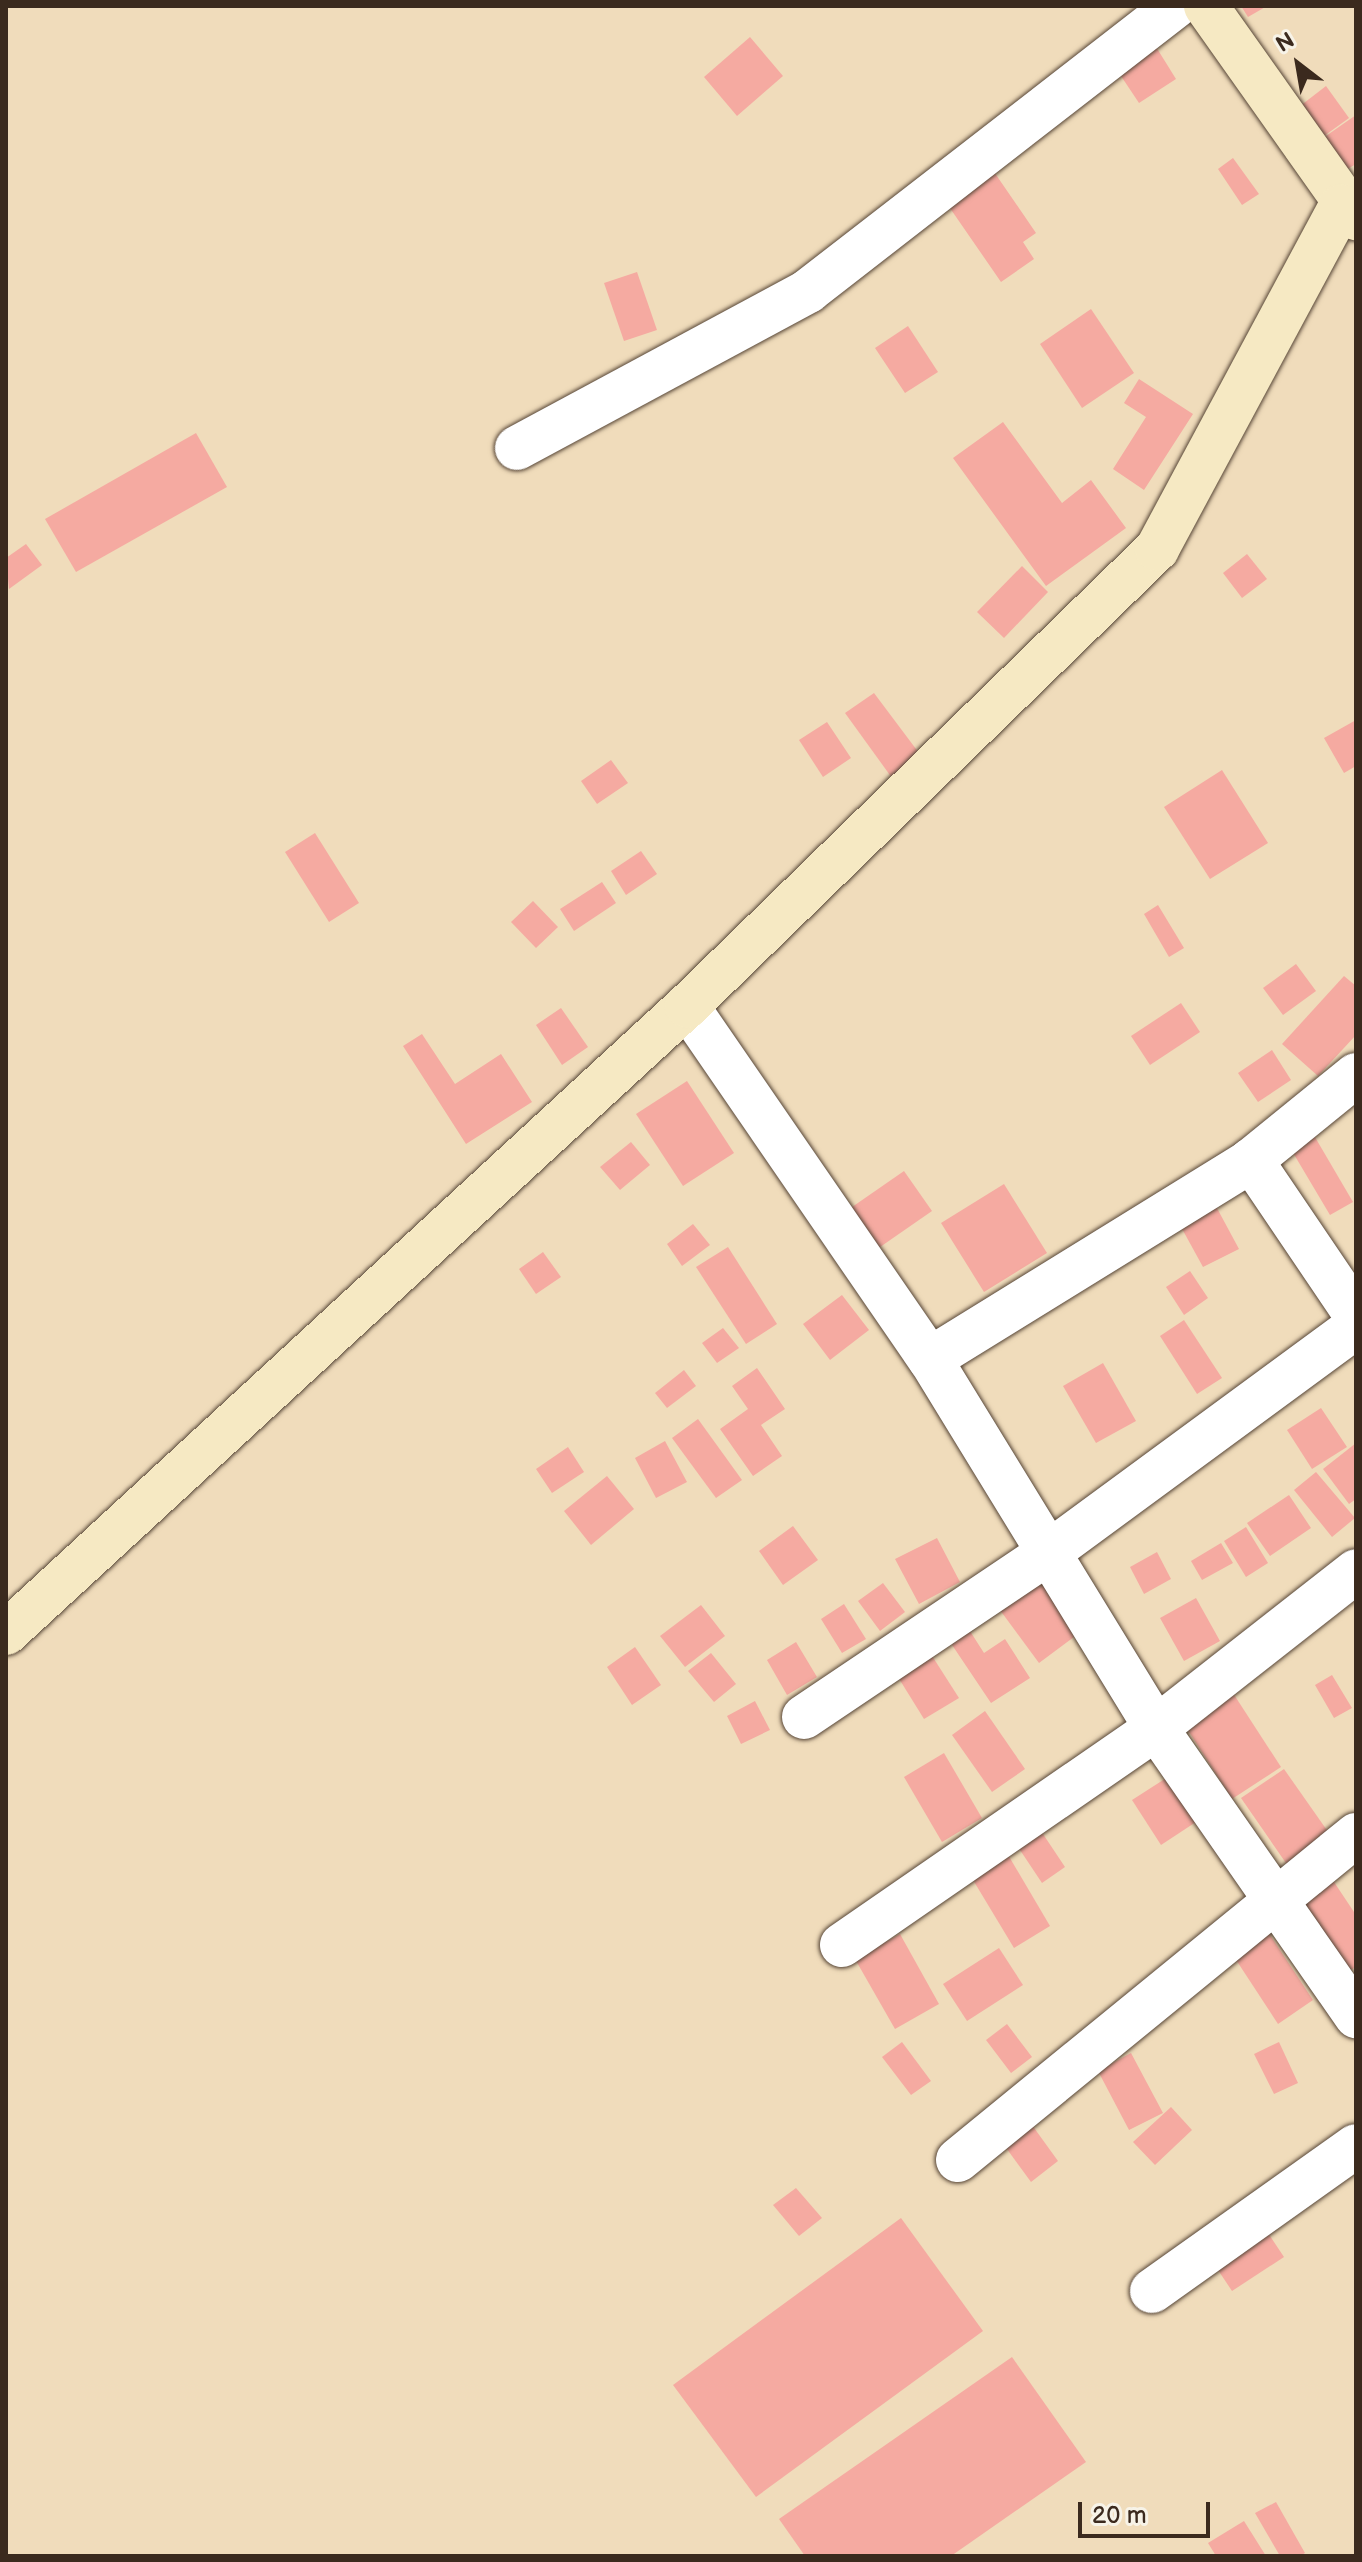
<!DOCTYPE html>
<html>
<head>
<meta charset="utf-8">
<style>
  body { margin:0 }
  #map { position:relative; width:1362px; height:2562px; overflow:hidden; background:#f0dcbb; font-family:"Balsamiq Sans",sans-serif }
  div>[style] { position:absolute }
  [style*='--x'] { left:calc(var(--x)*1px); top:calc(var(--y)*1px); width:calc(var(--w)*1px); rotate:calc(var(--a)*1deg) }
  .building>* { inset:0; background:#f5aaa1 }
  .roads { filter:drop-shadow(0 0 2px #564536) drop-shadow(0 0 2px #564536) }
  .street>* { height:44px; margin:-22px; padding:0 22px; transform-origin:22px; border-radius:22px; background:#fff }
  .secondary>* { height:44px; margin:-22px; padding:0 22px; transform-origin:22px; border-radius:22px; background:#f6e9c3 }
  span { translate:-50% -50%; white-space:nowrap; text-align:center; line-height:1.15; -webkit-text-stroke:6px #f7f3e8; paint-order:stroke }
  .frame { position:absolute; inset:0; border:8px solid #3b2a1e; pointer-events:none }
  .north { position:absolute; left:1258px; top:24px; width:80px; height:80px; -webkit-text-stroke:6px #f7f3e8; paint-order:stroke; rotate:329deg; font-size:22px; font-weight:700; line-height:32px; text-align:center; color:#3b2a1e }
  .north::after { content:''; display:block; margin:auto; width:28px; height:36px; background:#3b2a1e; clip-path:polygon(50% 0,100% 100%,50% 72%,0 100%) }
  .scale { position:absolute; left:1078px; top:2502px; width:132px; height:36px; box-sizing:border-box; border:4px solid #3b2a1e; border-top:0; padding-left:10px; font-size:24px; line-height:28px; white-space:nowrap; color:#3b2a1e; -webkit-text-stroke:6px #f7f3e8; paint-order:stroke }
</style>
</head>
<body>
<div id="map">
  <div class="building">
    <i style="clip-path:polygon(1241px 6px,1267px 6px,1248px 17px)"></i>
    <i style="clip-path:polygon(750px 37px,783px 76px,737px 116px,704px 77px)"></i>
    <i style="clip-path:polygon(1153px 42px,1176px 79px,1139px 103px,1115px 67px)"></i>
    <i style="clip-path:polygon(1326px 86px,1349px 118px,1313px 144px,1291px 113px)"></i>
    <i style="clip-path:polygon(1356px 115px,1356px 164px,1344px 171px,1323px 138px)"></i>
    <i style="clip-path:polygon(1233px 158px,1259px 194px,1242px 205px,1218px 169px)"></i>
    <i style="clip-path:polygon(990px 166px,1036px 233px,1023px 242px,1034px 259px,1001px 282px,943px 198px)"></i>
    <i style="clip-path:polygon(637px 272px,657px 330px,624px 341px,604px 283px)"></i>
    <i style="clip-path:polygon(1091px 309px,1134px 373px,1082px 408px,1040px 344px)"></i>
    <i style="clip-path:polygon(908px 326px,938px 372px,905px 393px,875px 348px)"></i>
    <i style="clip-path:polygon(1139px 379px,1193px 414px,1144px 490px,1113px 469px,1146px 417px,1124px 403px)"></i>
    <i style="clip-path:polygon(1003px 422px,1062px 503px,1091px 480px,1126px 528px,1046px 586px,953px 458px)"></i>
    <i style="clip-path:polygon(196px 433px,227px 487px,76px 572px,45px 519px)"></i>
    <i style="clip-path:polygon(26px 544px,42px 565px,9px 589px,6px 558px)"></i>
    <i style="clip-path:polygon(1247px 554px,1267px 579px,1242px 598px,1223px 573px)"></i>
    <i style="clip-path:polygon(1022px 566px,1048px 592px,1004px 638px,977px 612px)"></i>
    <i style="clip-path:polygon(874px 693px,922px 757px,892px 778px,845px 713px)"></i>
    <i style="clip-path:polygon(1356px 720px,1356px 766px,1344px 773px,1324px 738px)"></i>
    <i style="clip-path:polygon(827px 722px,851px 758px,823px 777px,799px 740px)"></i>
    <i style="clip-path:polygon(611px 760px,628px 783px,597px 804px,581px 781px)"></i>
    <i style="clip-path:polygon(1222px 770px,1268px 843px,1210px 879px,1164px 807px)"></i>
    <i style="clip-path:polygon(315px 833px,359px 903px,329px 922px,285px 852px)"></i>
    <i style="clip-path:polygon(641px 851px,657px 874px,626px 895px,611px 871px)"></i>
    <i style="clip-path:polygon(602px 882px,616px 903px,574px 931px,560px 909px)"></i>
    <i style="clip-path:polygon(533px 901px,558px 927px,536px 948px,511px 922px)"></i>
    <i style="clip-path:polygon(1158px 905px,1184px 948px,1169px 957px,1144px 914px)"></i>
    <i style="clip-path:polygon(1296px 964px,1316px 991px,1283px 1015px,1263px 988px)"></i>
    <i style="clip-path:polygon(1344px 976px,1356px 986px,1356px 1035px,1318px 1076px,1282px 1044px)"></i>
    <i style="clip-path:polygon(1181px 1003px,1200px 1032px,1150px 1065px,1131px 1036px)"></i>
    <i style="clip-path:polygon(561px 1008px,588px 1047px,562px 1065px,536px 1025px)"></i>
    <i style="clip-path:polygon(422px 1034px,455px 1084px,501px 1054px,532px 1102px,466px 1144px,403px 1046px)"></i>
    <i style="clip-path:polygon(1272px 1050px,1291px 1080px,1258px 1102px,1238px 1073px)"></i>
    <i style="clip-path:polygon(687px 1081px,734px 1153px,683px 1186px,636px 1114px)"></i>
    <i style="clip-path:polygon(1312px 1132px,1353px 1202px,1330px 1215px,1289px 1146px)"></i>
    <i style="clip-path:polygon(631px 1142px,650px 1165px,620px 1190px,600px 1167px)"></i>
    <i style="clip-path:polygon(904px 1171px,932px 1211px,870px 1254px,842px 1214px)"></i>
    <i style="clip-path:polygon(1004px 1184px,1047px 1253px,984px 1292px,941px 1223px)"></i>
    <i style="clip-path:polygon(1211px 1197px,1239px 1249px,1203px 1267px,1175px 1216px)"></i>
    <i style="clip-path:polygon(693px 1224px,710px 1245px,682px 1266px,667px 1244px)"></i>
    <i style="clip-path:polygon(728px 1247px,777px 1324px,746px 1344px,696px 1267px)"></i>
    <i style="clip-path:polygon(543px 1252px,561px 1277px,536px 1294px,519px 1269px)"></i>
    <i style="clip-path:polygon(1190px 1271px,1208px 1298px,1184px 1315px,1166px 1287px)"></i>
    <i style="clip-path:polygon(842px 1295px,869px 1330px,830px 1360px,803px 1324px)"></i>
    <i style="clip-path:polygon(1184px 1320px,1222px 1378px,1197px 1394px,1160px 1336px)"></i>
    <i style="clip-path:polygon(723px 1328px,739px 1348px,717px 1363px,702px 1343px)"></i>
    <i style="clip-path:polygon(1103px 1363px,1136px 1421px,1096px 1443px,1063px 1386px)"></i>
    <i style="clip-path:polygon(757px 1368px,785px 1409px,761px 1425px,782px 1456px,753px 1476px,720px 1429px,748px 1409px,732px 1386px)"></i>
    <i style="clip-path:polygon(684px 1370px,696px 1386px,667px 1408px,655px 1393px)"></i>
    <i style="clip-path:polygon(1321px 1408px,1347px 1447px,1312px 1469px,1287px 1430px)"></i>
    <i style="clip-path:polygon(698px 1419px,742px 1480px,716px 1498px,672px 1438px)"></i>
    <i style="clip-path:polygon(665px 1441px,687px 1482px,656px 1498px,635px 1458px)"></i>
    <i style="clip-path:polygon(1356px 1443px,1356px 1499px,1349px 1504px,1323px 1469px)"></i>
    <i style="clip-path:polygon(568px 1447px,584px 1472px,552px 1493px,536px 1469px)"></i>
    <i style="clip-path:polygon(1316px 1472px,1355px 1518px,1332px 1537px,1294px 1490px)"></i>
    <i style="clip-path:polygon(607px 1476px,634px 1509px,591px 1545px,564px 1511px)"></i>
    <i style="clip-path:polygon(1289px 1495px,1311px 1528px,1270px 1556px,1247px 1523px)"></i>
    <i style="clip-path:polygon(793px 1526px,818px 1560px,783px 1585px,759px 1551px)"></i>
    <i style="clip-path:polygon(1246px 1527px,1268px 1563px,1246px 1577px,1224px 1541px)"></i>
    <i style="clip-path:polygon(937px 1538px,960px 1582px,919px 1604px,895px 1559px)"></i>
    <i style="clip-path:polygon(1221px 1543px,1233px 1563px,1202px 1580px,1191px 1561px)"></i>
    <i style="clip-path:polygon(1157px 1552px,1171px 1579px,1144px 1594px,1130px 1567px)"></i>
    <i style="clip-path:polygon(1040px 1574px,1082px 1631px,1039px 1663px,997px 1606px)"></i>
    <i style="clip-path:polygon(883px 1583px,905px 1612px,880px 1631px,858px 1601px)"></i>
    <i style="clip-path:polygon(1196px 1598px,1220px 1641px,1184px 1661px,1160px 1618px)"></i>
    <i style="clip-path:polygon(844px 1604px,866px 1639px,842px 1653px,821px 1619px)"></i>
    <i style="clip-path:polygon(701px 1605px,725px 1636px,685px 1667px,660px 1636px)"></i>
    <i style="clip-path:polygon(961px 1617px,984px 1653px,1005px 1639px,1030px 1678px,991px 1703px,942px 1630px)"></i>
    <i style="clip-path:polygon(796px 1642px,817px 1677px,787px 1695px,767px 1660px)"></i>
    <i style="clip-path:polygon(635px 1647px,661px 1685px,632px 1705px,607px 1667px)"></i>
    <i style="clip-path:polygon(927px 1648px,959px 1698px,924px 1719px,893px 1669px)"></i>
    <i style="clip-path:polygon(711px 1653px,736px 1684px,714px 1702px,688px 1671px)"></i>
    <i style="clip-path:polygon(1332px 1675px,1352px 1708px,1334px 1718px,1315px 1685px)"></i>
    <i style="clip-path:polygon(1231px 1690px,1281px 1767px,1232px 1799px,1182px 1721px)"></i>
    <i style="clip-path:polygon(755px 1701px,770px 1730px,741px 1744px,727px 1716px)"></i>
    <i style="clip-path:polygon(985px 1711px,1025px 1769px,992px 1792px,952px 1735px)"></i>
    <i style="clip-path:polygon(944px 1753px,982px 1818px,942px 1842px,904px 1777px)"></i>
    <i style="clip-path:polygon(1284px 1769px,1331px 1836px,1288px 1866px,1241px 1798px)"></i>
    <i style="clip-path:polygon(1171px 1775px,1199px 1820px,1161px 1845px,1132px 1800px)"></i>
    <i style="clip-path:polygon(1039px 1828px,1065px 1867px,1042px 1883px,1016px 1844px)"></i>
    <i style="clip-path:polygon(1004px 1848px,1050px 1926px,1014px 1948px,967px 1870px)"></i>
    <i style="clip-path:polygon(1332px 1879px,1356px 1915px,1356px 1967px,1349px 1971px,1302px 1899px)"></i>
    <i style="clip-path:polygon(1260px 1920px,1313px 2000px,1278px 2024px,1225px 1943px)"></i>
    <i style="clip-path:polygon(900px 1934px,939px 2004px,895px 2029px,855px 1959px)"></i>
    <i style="clip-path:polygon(999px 1948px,1023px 1985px,967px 2021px,943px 1984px)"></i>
    <i style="clip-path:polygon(1007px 2024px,1032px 2057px,1011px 2073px,986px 2040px)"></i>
    <i style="clip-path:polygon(902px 2042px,931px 2081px,911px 2095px,882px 2057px)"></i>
    <i style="clip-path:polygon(1279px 2042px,1298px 2083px,1274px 2094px,1254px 2054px)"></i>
    <i style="clip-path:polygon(1131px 2053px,1163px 2113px,1129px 2130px,1098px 2071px)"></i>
    <i style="clip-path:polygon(1171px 2107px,1192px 2130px,1155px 2165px,1133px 2142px)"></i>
    <i style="clip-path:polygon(1032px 2125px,1058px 2161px,1031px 2182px,1004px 2145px)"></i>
    <i style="clip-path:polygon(796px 2188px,822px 2218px,799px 2236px,773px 2205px)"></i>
    <i style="clip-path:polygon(901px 2218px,983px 2331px,756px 2497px,673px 2385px)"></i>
    <i style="clip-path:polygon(1262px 2224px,1284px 2257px,1232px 2291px,1210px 2258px)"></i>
    <i style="clip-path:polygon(1012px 2357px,1086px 2462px,951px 2556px,805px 2556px,779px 2519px)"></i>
    <i style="clip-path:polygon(1276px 2502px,1305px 2553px,1300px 2556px,1280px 2556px,1255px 2513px)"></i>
    <i style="clip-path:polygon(1244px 2521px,1266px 2556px,1216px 2556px,1208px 2543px)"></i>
  </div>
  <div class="roads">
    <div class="street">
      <i style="--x:517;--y:448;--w:331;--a:-28.3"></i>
      <i style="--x:808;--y:291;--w:465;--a:-37.8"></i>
      <i style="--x:687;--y:1006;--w:429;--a:55.5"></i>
      <i style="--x:930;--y:1359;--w:433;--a:58.5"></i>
      <i style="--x:1156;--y:1728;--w:351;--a:55.2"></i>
      <i style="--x:1251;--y:1160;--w:187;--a:55.9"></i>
      <i style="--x:930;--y:1359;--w:375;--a:-31.7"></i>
      <i style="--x:1249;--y:1162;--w:138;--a:-39.1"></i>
      <i style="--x:804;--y:1717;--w:294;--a:-33.9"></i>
      <i style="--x:1048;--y:1553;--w:382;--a:-36.3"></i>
      <i style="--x:842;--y:1945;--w:382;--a:-34.6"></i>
      <i style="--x:1156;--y:1728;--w:254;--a:-38.1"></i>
      <i style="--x:958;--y:2160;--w:514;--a:-39.23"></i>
      <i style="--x:1152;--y:2291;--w:250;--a:-35.4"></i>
    </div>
    <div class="secondary">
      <i style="--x:1206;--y:6;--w:260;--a:54.7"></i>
      <i style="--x:6;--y:1633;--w:926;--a:-42.64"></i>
      <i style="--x:687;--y:1006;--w:656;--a:-44.2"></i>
      <i style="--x:1157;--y:549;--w:389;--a:-61.8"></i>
    </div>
  </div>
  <div class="frame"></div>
  <div class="north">N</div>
  <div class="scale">20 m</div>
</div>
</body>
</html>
